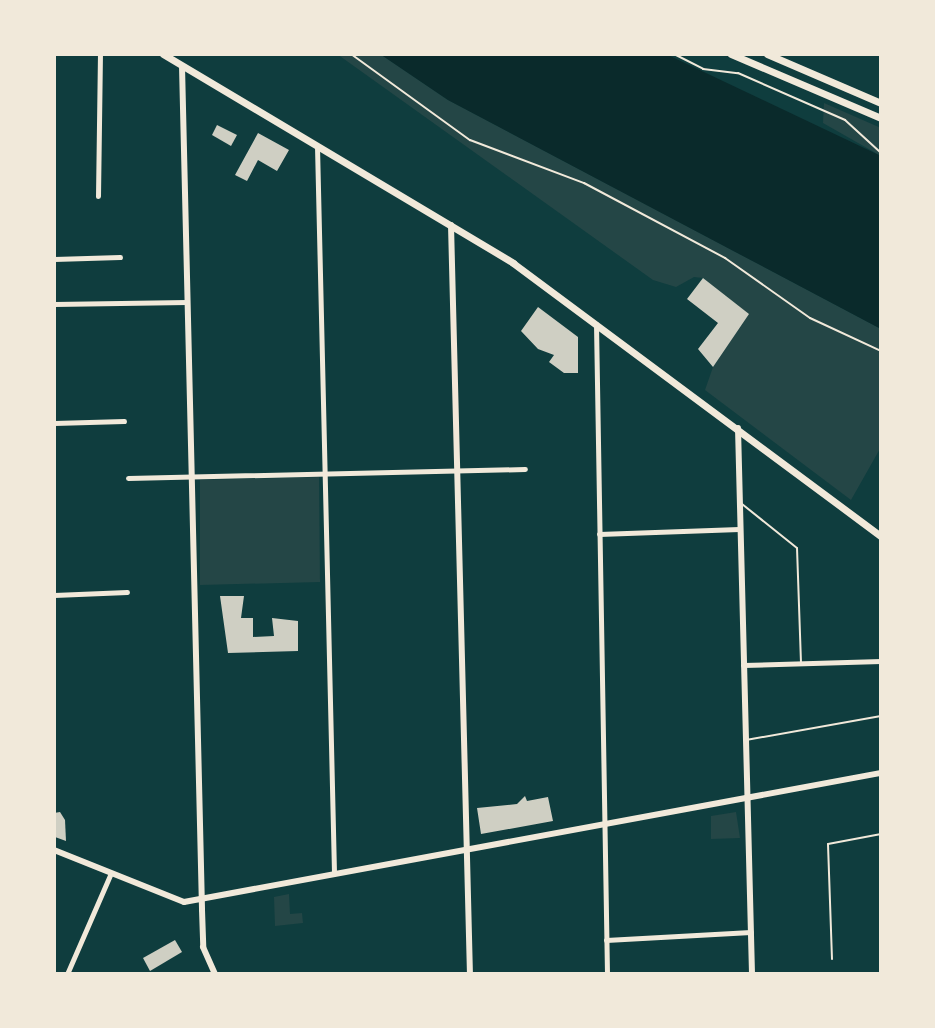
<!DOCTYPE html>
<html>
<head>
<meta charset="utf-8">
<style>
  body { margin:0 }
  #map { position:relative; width:935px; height:1028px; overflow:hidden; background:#0f3d3e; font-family:"Zilla Slab",serif }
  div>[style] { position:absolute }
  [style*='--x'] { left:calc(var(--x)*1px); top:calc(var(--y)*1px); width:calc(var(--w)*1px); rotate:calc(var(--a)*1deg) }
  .green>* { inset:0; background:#244646 }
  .water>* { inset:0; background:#0a2a2b }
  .building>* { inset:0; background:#cfcfc3 }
  .path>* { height:2px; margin:-1px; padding:0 1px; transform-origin:1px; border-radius:1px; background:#f1e9da }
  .service>* { height:2px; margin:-1px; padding:0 1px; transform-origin:1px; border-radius:1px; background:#f1e9da }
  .minor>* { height:5px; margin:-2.5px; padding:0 2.5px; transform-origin:2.5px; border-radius:2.5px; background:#f1e9da }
  .tertiary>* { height:6px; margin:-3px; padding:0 3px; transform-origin:3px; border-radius:3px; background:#f1e9da }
  .secondary>* { height:6px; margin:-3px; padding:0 3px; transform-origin:3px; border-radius:3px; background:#f1e9da }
  .primary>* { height:7px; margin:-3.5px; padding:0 3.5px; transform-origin:3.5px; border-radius:3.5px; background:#f1e9da }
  span { translate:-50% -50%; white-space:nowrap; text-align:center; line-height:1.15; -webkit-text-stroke:8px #f1e9da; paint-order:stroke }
  .frame { position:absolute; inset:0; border:56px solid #f1e9da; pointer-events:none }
</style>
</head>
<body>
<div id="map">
  <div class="green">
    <i style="clip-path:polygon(337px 54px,380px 54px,448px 100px,881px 329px,881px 447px,851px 500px,705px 390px,713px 367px,748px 314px,703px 278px,694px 277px,676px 287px,653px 280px)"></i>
    <i style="clip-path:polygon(824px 103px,881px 128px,881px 156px,823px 123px)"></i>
    <i style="clip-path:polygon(319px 477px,320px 582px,200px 585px,200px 480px)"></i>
    <i style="clip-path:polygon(736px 812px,740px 838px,711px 839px,711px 816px)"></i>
    <i style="clip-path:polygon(289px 894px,290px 914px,302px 913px,303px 923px,275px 926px,274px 897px)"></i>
  </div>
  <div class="water">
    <i style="clip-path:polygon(380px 54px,666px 54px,881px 156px,881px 329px,448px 100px)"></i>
  </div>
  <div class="building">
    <i style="clip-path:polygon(217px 125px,237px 135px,231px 146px,212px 135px)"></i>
    <i style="clip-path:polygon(258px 133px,289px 150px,277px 171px,258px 160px,247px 181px,235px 175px)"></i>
    <i style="clip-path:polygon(703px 278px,749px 314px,713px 367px,698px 349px,718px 323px,687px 299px)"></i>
    <i style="clip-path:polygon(538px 307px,578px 337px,578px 373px,564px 373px,549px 362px,554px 355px,538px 349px,521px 331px)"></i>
    <i style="clip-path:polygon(220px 596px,244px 596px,241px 618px,253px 618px,253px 637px,274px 636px,272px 618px,298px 621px,298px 651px,228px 653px)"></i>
    <i style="clip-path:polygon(525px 796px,527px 801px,548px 797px,553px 821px,481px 834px,477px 808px,517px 804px)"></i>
    <i style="clip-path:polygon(60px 812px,65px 820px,66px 841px,55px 837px,54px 813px)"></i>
    <i style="clip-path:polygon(175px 940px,182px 952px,150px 971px,143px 958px)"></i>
  </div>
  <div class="path">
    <i style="--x:351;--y:54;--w:147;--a:35.9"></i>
    <i style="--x:470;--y:140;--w:122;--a:20.7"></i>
    <i style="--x:584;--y:183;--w:160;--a:28"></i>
    <i style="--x:725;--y:258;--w:104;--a:35.2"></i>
    <i style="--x:810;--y:318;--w:78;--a:24.9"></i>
    <i style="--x:674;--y:54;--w:33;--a:27"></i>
    <i style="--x:703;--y:69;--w:35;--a:7"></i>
    <i style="--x:738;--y:73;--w:117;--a:23.7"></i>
    <i style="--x:845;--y:120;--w:49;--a:42.5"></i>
  </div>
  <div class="service">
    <i style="--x:742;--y:504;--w:70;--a:38.7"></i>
    <i style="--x:797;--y:548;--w:114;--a:88"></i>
    <i style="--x:746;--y:740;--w:137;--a:-10.1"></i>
    <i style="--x:832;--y:959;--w:115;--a:-92"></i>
    <i style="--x:828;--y:844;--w:54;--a:-10.7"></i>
  </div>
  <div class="minor">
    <i style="--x:317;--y:146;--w:728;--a:88.66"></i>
    <i style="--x:98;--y:196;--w:142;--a:-89.2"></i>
    <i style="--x:54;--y:259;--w:66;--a:-1.7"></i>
    <i style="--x:54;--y:304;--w:133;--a:-0.9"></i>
    <i style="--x:596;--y:324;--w:650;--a:89.03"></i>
    <i style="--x:54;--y:423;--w:70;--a:-1.6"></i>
    <i style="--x:128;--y:478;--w:397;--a:-1.3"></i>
    <i style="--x:599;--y:534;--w:140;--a:-2"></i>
    <i style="--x:54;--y:595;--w:73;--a:-2.4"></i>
    <i style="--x:743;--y:665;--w:138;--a:-1.7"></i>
    <i style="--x:606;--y:940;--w:145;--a:-3.2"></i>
    <i style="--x:67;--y:974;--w:108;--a:-66.5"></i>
  </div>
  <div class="tertiary">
    <i style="--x:182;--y:66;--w:844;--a:88.64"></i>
    <i style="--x:202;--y:910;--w:37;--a:88"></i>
    <i style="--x:203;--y:947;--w:30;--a:66"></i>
    <i style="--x:451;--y:225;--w:749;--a:88.55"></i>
    <i style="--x:738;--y:428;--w:546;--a:88.53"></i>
  </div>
  <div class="secondary">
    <i style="--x:54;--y:850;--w:140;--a:21.8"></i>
    <i style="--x:184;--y:902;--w:709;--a:-10.49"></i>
  </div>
  <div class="primary">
    <i style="--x:163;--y:54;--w:408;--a:30.8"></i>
    <i style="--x:513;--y:263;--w:458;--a:36.6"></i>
    <i style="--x:731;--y:54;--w:163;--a:23.1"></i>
    <i style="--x:767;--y:54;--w:124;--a:23.3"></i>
  </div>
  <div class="frame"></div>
</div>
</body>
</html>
